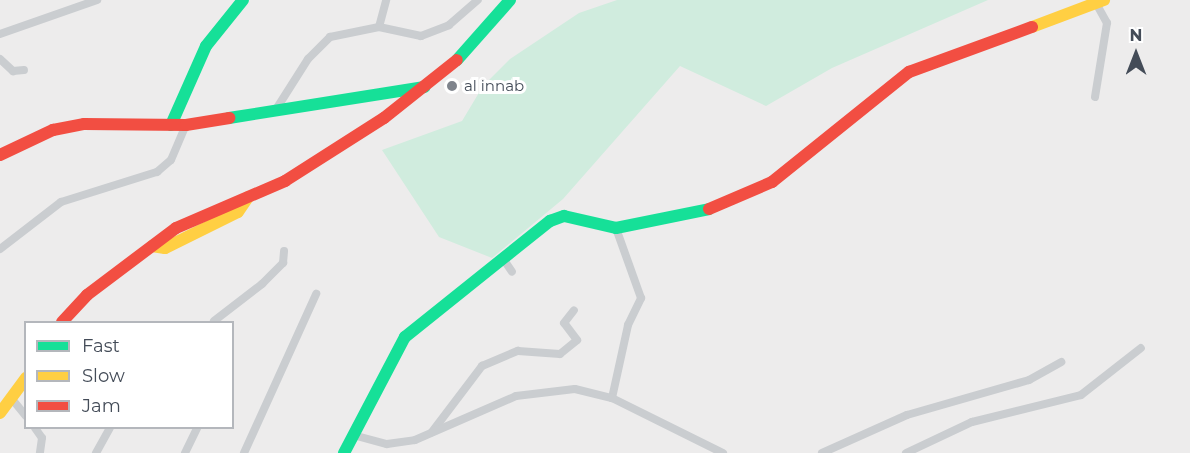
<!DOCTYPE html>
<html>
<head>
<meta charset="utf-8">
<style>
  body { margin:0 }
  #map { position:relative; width:1190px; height:453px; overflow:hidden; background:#edecec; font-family:Montserrat,sans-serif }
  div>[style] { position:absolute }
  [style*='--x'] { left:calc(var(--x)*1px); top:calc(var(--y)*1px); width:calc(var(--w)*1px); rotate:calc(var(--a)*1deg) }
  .green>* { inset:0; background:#d0ecde }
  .street>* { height:8px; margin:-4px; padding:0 4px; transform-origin:4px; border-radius:4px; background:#cacdd0 }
  .fast>* { height:12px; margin:-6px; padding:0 6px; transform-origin:6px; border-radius:6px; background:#16e098 }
  .slow>* { height:12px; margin:-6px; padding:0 6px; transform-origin:6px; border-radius:6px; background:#ffcf43 }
  .jam>* { height:12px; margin:-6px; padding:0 6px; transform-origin:6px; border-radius:6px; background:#f24e42 }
  .dots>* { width:16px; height:16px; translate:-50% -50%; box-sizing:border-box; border:3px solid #fff; border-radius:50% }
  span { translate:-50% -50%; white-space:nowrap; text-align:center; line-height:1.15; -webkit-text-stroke:6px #fff; paint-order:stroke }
  .poi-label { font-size:15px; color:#444c58 }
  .left { translate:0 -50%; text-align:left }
  .legend { position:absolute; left:24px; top:321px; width:210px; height:108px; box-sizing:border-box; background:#fff; border:2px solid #b4b7bc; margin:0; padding:8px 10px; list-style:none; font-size:18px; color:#444c58 }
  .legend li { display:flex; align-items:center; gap:12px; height:30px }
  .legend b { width:30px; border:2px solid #b4b7bc }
  .north { position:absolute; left:1106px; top:24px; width:60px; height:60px; -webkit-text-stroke:4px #fff; paint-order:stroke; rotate:0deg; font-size:16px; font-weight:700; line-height:24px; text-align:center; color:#444c58 }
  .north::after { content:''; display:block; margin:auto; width:21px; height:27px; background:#444c58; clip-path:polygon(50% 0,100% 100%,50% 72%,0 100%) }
</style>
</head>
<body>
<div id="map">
  <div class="green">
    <i style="clip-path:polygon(617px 0,988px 0,832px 68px,766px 106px,680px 66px,563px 199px,492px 258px,439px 237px,382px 150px,462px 121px,483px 86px,510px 59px,579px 13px)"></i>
  </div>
  <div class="street">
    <i style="--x:379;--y:27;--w:28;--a:-75"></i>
    <i style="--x:0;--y:34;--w:103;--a:-19.3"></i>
    <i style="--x:0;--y:59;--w:18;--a:43"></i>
    <i style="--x:13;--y:71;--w:11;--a:-5"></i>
    <i style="--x:1095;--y:97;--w:75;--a:-80.8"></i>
    <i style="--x:1107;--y:23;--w:23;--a:-119"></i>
    <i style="--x:275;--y:111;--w:62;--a:-57.6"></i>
    <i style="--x:308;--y:59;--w:31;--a:-45"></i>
    <i style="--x:330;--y:37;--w:50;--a:-11.5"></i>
    <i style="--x:379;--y:27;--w:43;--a:12.1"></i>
    <i style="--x:421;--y:36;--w:30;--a:-21"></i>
    <i style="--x:449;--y:25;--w:38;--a:-41"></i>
    <i style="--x:0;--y:249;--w:77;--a:-37.6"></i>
    <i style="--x:61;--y:202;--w:101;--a:-17.4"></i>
    <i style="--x:157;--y:172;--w:18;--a:-41"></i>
    <i style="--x:171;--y:160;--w:38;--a:-67"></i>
    <i style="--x:504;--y:260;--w:14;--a:56"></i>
    <i style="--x:214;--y:321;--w:61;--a:-37.6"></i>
    <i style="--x:262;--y:284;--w:30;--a:-45"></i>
    <i style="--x:283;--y:263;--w:12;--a:-85"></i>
    <i style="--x:612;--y:398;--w:75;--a:-77.6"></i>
    <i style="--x:628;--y:325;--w:30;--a:-64"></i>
    <i style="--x:641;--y:298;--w:74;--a:-109.7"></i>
    <i style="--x:12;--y:399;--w:22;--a:51"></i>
    <i style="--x:35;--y:428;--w:12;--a:55"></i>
    <i style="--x:42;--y:438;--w:15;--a:98"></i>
    <i style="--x:432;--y:432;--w:83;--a:-52.9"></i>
    <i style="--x:482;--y:366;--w:39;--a:-23"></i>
    <i style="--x:518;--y:351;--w:42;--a:4.1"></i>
    <i style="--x:560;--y:354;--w:22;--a:-39"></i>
    <i style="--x:577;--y:340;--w:21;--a:-127"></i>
    <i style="--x:564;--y:323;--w:16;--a:-52"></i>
    <i style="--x:353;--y:435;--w:35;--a:15"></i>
    <i style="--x:387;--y:444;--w:28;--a:-8"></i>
    <i style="--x:415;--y:440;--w:110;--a:-23.5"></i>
    <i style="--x:516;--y:396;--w:59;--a:-6.8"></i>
    <i style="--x:575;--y:389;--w:38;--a:14"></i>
    <i style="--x:612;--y:398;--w:124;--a:26.4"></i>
    <i style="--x:96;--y:453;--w:29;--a:-61"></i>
    <i style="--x:185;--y:453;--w:28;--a:-64"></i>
    <i style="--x:244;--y:453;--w:175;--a:-65.6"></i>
    <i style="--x:822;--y:453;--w:93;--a:-24.1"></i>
    <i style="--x:907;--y:415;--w:127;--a:-16"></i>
    <i style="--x:1029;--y:380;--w:37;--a:-29"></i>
    <i style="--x:906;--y:453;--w:73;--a:-25.2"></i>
    <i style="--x:972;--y:422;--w:112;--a:-13.9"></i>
    <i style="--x:1081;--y:395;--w:76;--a:-38.1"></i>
  </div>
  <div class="fast">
    <i style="--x:457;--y:60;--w:80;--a:-48.5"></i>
    <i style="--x:229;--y:118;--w:198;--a:-9"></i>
    <i style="--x:171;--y:125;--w:86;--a:-66.1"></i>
    <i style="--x:206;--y:46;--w:59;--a:-51.2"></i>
    <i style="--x:344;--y:453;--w:131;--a:-62.3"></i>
    <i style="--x:405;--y:337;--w:186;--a:-38.7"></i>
    <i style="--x:550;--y:221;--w:15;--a:-20"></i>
    <i style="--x:564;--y:216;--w:53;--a:13"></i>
    <i style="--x:616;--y:228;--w:95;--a:-11.5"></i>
  </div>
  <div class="slow">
    <i style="--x:1032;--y:27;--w:77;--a:-20.6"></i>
    <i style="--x:152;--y:246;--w:13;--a:9"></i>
    <i style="--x:165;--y:248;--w:81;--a:-26.3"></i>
    <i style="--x:238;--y:212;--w:18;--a:-56"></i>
    <i style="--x:0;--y:413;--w:44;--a:-53.4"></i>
  </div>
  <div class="jam">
    <i style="--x:0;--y:155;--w:59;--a:-25.3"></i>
    <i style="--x:53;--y:130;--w:32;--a:-11"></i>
    <i style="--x:84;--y:124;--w:102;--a:0.6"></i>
    <i style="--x:186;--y:125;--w:44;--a:-9.2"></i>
    <i style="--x:709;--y:209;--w:69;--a:-23.2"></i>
    <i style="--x:772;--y:182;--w:176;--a:-38.8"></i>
    <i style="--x:909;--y:72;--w:131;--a:-20.1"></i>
    <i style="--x:62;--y:322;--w:37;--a:-47"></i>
    <i style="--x:87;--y:295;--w:111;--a:-37"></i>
    <i style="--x:176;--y:228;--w:119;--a:-23.3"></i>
    <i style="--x:285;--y:181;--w:117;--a:-32.5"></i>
    <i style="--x:384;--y:118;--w:93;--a:-38.5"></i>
  </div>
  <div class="dots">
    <i style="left:452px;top:86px;background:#7f848c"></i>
  </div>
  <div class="poi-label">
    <span class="left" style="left:464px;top:86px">al innab</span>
  </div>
  <ul class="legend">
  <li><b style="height:8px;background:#16e098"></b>Fast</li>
  <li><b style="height:8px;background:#ffcf43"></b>Slow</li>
  <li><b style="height:8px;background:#f24e42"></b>Jam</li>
  </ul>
  <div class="north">N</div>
</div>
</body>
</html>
